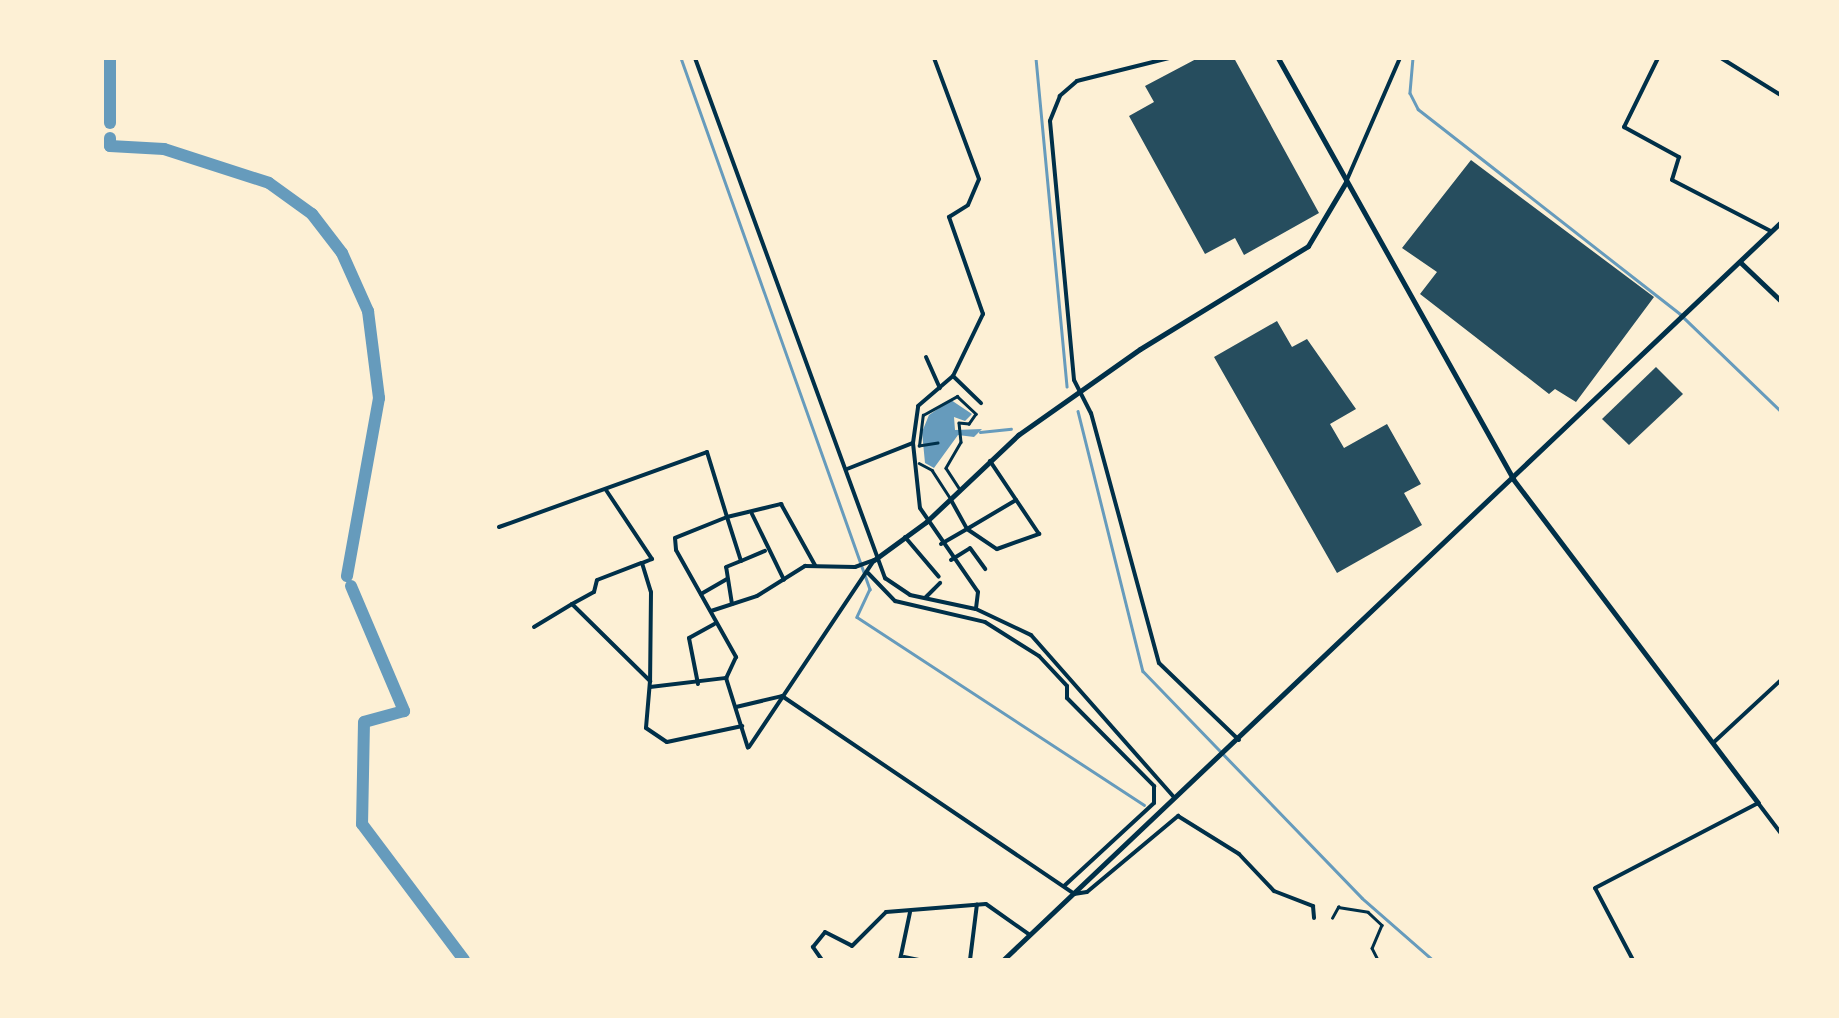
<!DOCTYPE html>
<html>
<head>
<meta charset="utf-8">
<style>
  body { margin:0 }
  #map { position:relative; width:1839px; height:1018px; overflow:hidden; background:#fdf0d5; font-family:"Asap Condensed",sans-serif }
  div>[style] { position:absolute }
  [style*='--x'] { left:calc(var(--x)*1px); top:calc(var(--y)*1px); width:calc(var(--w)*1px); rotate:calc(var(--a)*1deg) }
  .water>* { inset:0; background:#669bbc }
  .stream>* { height:2.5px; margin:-1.25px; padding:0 1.25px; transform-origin:1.25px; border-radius:1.25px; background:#669bbc }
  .river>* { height:12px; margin:-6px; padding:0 6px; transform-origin:6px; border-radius:6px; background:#669bbc }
  .building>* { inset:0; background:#264d5e }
  .pedestrian>* { height:2.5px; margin:-1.25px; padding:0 1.25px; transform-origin:1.25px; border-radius:1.25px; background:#003049 }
  .minor>* { height:4px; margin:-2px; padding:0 2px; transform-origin:2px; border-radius:2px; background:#003049 }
  .tertiary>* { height:5px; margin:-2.5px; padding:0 2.5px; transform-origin:2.5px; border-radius:2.5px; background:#003049 }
  .secondary>* { height:5px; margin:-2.5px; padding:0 2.5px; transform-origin:2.5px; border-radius:2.5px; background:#003049 }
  span { translate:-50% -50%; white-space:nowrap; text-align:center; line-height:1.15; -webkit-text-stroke:10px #fdf0d5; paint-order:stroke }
  .frame { position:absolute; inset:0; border:60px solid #fdf0d5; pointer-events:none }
</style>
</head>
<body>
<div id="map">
  <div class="water">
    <i style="clip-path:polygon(951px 400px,972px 414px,965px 421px,954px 417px,955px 430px,982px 429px,974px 437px,958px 435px,934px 468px,925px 463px,922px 432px,929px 415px)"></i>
  </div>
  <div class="stream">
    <i style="--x:681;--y:58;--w:564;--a:70.41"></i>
    <i style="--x:870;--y:589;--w:31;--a:115"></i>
    <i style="--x:857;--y:617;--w:343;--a:33.2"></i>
    <i style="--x:1036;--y:58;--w:330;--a:84.6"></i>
    <i style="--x:1413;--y:58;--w:35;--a:95"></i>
    <i style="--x:1410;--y:93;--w:18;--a:63"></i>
    <i style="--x:1418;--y:109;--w:333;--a:38"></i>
    <i style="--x:1680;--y:314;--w:141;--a:43.9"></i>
    <i style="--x:1078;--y:411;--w:268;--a:76"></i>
    <i style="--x:1143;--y:671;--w:315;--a:46"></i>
    <i style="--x:1362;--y:898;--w:94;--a:41.1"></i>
    <i style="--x:980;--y:432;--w:31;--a:-6"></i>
  </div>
  <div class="river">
    <i style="--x:110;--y:123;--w:65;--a:-90"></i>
    <i style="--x:110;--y:138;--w:8;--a:90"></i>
    <i style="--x:110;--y:146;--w:54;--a:3.2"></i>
    <i style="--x:164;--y:149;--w:110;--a:17.9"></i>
    <i style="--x:269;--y:183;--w:53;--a:35.8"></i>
    <i style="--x:312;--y:214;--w:49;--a:52.4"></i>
    <i style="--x:342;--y:253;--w:64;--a:65.9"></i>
    <i style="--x:368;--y:311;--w:88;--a:82.8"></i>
    <i style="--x:379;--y:398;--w:181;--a:100.2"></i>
    <i style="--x:351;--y:586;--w:136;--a:67"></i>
    <i style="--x:404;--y:711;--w:41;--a:164.6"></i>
    <i style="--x:364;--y:722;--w:102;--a:91.1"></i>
    <i style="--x:362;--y:824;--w:170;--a:53.1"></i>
  </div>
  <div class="building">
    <i style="clip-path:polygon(1198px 58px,1234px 58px,1319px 213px,1244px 255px,1235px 238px,1205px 254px,1129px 116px,1154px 102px,1145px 86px)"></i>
    <i style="clip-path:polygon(1471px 160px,1654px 297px,1576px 402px,1555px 389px,1549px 394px,1420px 294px,1437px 272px,1402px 248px)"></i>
    <i style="clip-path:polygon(1277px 321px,1292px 347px,1307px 339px,1356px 409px,1330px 424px,1344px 448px,1387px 424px,1421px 484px,1404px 493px,1422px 525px,1337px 573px,1214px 357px)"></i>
    <i style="clip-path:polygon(1656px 367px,1683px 394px,1629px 445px,1602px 419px)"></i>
  </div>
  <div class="pedestrian">
    <i style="--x:938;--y:443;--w:19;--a:171"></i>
    <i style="--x:919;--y:446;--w:31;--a:-83"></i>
    <i style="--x:923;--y:415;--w:39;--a:-29"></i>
    <i style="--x:957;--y:396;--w:26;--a:43"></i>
    <i style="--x:976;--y:414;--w:12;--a:125"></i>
    <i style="--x:969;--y:424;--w:10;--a:-174"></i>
    <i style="--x:959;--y:423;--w:19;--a:84"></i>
    <i style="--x:961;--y:442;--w:30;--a:120"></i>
    <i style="--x:946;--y:468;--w:24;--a:57"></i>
    <i style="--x:919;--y:463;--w:15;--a:28"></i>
    <i style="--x:932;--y:470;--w:33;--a:57"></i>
    <i style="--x:1332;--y:918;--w:13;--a:-61"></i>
    <i style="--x:1338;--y:907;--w:30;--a:9"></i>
    <i style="--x:1368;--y:912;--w:19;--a:43"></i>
    <i style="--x:1382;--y:925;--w:25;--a:113"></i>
    <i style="--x:1372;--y:948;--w:13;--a:63"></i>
  </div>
  <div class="minor">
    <i style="--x:695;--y:58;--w:554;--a:69.93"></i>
    <i style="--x:885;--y:578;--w:30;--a:34"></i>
    <i style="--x:910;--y:595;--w:67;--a:12"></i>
    <i style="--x:976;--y:609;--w:61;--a:25.3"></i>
    <i style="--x:1031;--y:635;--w:216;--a:48.6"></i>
    <i style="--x:1169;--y:58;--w:95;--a:166"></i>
    <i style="--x:1077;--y:81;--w:23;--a:139"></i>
    <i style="--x:1060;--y:96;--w:27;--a:112"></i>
    <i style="--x:1050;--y:121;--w:260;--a:84.7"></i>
    <i style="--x:1074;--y:380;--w:37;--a:63"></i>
    <i style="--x:1091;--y:413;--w:259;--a:74.8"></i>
    <i style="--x:1159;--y:663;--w:111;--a:43.9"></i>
    <i style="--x:1658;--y:58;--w:77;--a:116.2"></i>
    <i style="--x:1624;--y:127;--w:63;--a:28.6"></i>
    <i style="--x:1679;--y:157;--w:24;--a:107"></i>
    <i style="--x:1672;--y:180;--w:111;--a:27.3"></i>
    <i style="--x:1721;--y:58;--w:72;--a:31.9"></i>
    <i style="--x:1346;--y:182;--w:135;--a:-66.5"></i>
    <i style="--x:926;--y:357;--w:34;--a:66"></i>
    <i style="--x:953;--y:376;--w:39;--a:44"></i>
    <i style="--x:913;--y:443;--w:65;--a:83.9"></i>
    <i style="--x:920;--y:508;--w:102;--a:55.4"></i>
    <i style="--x:978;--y:592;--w:16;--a:97"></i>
    <i style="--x:847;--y:469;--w:71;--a:-21.5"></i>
    <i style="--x:913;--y:443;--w:37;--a:-82"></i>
    <i style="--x:918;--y:406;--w:46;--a:-40.6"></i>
    <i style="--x:953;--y:376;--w:69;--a:-64.2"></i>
    <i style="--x:983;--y:314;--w:103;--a:-109.3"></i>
    <i style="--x:949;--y:217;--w:22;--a:-32"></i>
    <i style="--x:968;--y:205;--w:28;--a:-67"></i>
    <i style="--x:979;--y:179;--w:129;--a:-110.4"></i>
    <i style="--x:606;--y:490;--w:83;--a:56.3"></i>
    <i style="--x:652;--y:559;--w:11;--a:158"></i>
    <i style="--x:642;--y:563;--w:30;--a:73"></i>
    <i style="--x:651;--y:592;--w:89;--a:90.6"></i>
    <i style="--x:951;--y:500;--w:33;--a:61"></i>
    <i style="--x:967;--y:529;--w:57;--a:-30.6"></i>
    <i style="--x:752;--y:514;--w:73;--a:64.1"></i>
    <i style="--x:499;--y:527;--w:221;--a:-19.8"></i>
    <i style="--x:707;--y:452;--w:68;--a:72.9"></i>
    <i style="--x:727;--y:517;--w:56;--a:158"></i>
    <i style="--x:675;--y:538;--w:12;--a:85"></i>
    <i style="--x:676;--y:550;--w:123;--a:60.7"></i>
    <i style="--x:736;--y:657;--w:23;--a:115"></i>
    <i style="--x:726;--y:678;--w:73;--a:72.6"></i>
    <i style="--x:905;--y:537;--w:52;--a:49.6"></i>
    <i style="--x:941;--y:544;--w:30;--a:-30"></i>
    <i style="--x:967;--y:529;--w:36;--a:34"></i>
    <i style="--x:997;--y:549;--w:45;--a:-19.7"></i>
    <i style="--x:1039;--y:534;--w:88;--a:-123.9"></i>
    <i style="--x:951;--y:560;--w:22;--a:-32"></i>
    <i style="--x:970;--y:548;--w:26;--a:54"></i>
    <i style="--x:741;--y:561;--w:26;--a:-23"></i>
    <i style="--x:868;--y:573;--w:39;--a:46"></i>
    <i style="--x:895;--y:601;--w:92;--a:13.1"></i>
    <i style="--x:985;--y:622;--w:64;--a:32.2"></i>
    <i style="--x:1039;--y:656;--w:41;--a:47"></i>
    <i style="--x:1067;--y:686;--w:12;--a:90"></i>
    <i style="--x:1067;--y:698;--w:124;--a:45.3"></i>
    <i style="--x:1154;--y:786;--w:17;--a:90"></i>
    <i style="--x:1154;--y:803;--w:122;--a:137.3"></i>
    <i style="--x:701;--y:594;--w:30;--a:-30"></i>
    <i style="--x:926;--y:597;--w:20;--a:-45"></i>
    <i style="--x:572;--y:604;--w:25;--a:-29"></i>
    <i style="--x:594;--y:592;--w:12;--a:-76"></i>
    <i style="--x:597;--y:580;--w:47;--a:-21.1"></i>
    <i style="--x:732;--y:604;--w:37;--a:-99"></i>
    <i style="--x:726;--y:567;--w:16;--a:-22"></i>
    <i style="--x:741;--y:561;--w:46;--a:-107.7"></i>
    <i style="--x:727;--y:517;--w:56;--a:-13.5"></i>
    <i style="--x:781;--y:504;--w:70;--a:60.9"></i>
    <i style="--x:711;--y:611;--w:48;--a:-18.1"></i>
    <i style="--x:757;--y:596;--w:57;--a:-32"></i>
    <i style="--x:805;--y:566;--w:50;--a:1.1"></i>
    <i style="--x:855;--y:567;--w:20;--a:-20"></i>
    <i style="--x:534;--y:627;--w:44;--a:-31.2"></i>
    <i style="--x:572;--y:604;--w:110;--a:44.6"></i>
    <i style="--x:650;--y:681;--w:47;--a:94.9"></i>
    <i style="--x:646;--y:728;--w:25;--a:34"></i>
    <i style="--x:667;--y:742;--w:77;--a:-12"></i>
    <i style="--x:698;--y:684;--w:47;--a:-101.1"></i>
    <i style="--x:689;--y:638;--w:29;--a:-29"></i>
    <i style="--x:650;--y:687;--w:77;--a:-6.8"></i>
    <i style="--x:736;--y:707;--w:47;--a:-13.4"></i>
    <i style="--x:782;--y:696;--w:353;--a:34.1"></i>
    <i style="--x:1074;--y:894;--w:13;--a:-9"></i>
    <i style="--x:1087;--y:892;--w:119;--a:-39.9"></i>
    <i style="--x:1178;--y:816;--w:72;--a:31.9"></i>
    <i style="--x:1239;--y:854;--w:51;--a:46.6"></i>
    <i style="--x:1274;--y:891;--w:42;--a:21"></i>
    <i style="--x:1313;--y:906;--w:12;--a:85"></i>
    <i style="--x:1714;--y:742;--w:93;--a:-42.8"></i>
    <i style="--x:749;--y:747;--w:225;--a:-56.2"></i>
    <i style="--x:904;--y:957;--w:15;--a:11"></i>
    <i style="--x:822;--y:960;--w:16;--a:-125"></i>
    <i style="--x:813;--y:947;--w:19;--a:-51"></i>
    <i style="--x:825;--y:932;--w:30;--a:27"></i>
    <i style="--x:852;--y:946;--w:48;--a:-45"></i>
    <i style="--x:886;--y:912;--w:100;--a:-4.6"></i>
    <i style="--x:986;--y:904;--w:54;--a:35.2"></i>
    <i style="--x:900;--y:960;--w:49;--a:-78.2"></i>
    <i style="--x:970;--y:960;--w:56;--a:-82.9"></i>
    <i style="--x:1633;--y:960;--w:81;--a:-117.8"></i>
    <i style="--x:1595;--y:888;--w:184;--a:-27.5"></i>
    <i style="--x:1758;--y:803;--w:40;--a:53"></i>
  </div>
  <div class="tertiary">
    <i style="--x:1513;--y:479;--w:406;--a:52.9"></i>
    <i style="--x:874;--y:560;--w:64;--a:-36.2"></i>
    <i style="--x:926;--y:522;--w:127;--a:-43.4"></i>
    <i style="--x:1018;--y:435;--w:149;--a:-35.2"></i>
    <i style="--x:1140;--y:349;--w:197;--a:-31.5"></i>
    <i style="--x:1308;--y:246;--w:74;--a:-59.3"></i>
  </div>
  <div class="secondary">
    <i style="--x:1278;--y:58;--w:482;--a:60.8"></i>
    <i style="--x:1740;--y:262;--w:58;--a:43.6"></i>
    <i style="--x:1003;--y:960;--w:1074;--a:-43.49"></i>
  </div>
  <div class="frame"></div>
</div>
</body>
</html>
